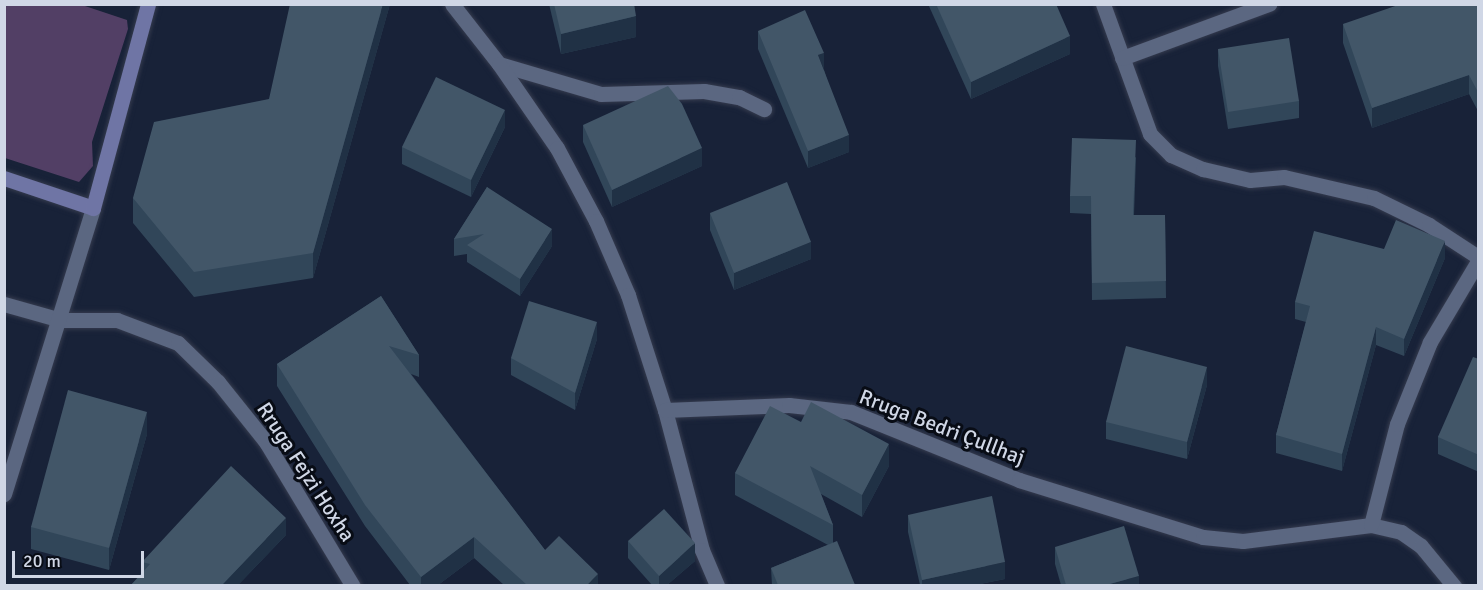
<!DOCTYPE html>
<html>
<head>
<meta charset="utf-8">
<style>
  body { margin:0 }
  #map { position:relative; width:1483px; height:590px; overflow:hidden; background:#182238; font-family:Signika,sans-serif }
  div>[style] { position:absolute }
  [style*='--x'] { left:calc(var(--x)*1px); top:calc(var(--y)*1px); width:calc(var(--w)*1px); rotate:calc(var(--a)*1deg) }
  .green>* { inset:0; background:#523f65 }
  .roads { filter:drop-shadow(0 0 2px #353b4e) drop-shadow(0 0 2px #353b4e) }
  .lane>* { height:15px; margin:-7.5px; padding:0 7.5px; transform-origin:7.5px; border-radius:7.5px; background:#5b6781 }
  .street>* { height:15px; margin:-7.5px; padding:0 7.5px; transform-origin:7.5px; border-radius:7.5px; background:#5b6781 }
  .secondary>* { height:15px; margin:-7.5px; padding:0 7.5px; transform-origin:7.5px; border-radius:7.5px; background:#6f75a5 }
  .wall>* { inset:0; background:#314659 }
  .shaded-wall>* { inset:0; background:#203145 }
  .building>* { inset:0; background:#425668 }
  span { translate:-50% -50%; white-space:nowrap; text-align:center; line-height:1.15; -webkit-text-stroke:6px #080c15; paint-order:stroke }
  .street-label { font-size:21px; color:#d0d7e6 }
  .frame { position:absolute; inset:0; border:6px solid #d0d7e6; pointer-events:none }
  .scale { position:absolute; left:12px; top:551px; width:132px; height:27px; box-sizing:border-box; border:3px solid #d0d7e6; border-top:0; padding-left:8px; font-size:18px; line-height:21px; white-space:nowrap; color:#d0d7e6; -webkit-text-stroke:4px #080c15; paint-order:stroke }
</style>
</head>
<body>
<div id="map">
  <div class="green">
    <i style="clip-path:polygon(5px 4px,82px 5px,127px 20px,128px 29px,92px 142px,93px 166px,79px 182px,5px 158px)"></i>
  </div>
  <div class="roads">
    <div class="lane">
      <i style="--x:499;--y:64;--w:106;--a:16.4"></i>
      <i style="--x:601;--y:94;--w:103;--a:-1.7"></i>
      <i style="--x:704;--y:91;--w:36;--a:10"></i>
      <i style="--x:739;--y:97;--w:28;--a:26"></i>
    </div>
    <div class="street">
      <i style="--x:452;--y:4;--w:76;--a:51.9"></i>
      <i style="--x:499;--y:64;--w:102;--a:55.4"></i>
      <i style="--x:557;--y:148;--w:83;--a:61.9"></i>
      <i style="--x:596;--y:221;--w:81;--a:66.6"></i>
      <i style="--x:628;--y:295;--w:121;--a:72.2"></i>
      <i style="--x:665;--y:410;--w:145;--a:75.2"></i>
      <i style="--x:702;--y:550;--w:39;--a:67"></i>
      <i style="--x:1103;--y:4;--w:138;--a:70.1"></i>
      <i style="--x:1150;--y:134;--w:30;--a:45"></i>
      <i style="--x:1171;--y:155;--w:35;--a:24"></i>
      <i style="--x:1203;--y:169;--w:48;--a:13.2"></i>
      <i style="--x:1250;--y:180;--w:34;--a:-5"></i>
      <i style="--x:1284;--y:177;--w:92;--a:13.1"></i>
      <i style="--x:1374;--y:198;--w:61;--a:26.1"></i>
      <i style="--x:1429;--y:225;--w:59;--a:33.1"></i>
      <i style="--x:1122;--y:58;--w:157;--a:-20.2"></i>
      <i style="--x:4;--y:304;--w:59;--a:15.7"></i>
      <i style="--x:61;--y:320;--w:56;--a:0"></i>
      <i style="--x:117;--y:320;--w:65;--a:20.7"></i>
      <i style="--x:178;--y:343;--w:56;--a:44.3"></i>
      <i style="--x:218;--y:382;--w:77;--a:51.3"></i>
      <i style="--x:266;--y:442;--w:168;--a:58.9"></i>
      <i style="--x:665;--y:410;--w:124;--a:-2.3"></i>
      <i style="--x:789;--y:405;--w:62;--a:6.4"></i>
      <i style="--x:851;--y:412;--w:181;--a:22"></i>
      <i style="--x:1019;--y:480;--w:193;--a:17.2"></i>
      <i style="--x:1203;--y:537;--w:40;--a:5.7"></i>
      <i style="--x:1243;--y:541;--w:129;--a:-7.1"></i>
      <i style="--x:1371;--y:525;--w:31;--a:13"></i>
      <i style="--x:1401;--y:532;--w:24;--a:35"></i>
      <i style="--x:1421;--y:546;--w:52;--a:50.5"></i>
      <i style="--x:4;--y:494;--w:300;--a:-72.7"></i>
      <i style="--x:1371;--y:525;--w:104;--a:-75.6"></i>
      <i style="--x:1397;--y:424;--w:88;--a:-68.1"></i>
      <i style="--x:1430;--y:342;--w:94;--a:-59.3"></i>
    </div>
    <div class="secondary">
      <i style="--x:4;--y:178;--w:94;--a:18.6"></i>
      <i style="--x:93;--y:208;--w:211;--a:-74.9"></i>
    </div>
  </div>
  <div class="wall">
    <i style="clip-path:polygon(390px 4px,313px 278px,194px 297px,133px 223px,133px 198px,269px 99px)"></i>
    <i style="clip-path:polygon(549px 4px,634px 4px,636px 37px,561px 54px)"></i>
    <i style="clip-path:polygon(928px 4px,1056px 4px,1070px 54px,971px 99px)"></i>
    <i style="clip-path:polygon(1479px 4px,1479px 113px,1469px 94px,1372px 128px,1343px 43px,1343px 24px)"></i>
    <i style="clip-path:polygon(758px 31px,824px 70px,849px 152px,808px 168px,758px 49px)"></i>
    <i style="clip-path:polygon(1218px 49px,1299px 101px,1299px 118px,1228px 129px,1218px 66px)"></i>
    <i style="clip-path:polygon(583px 125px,702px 166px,612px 207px,583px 142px)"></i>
    <i style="clip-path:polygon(505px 127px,471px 197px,402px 164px,402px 147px)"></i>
    <i style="clip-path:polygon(1136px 157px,1134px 215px,1165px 215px,1166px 298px,1092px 300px,1091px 214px,1070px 213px,1070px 196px)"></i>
    <i style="clip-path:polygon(487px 187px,552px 246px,520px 296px,467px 262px,467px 254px,454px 256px,454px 239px)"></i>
    <i style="clip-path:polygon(710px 213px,811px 259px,734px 290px,710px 230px)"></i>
    <i style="clip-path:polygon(1445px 258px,1404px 356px,1376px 345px,1342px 471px,1276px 453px,1276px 435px,1306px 322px,1295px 319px,1295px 302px)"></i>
    <i style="clip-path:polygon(381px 296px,419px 355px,419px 377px,411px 374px,545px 550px,598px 585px,504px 585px,474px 558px,438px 585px,410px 585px,365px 526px,277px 386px,277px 364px)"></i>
    <i style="clip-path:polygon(597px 339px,575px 410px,511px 375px,511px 358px)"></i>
    <i style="clip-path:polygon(1479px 359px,1479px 472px,1438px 454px,1438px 437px)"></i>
    <i style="clip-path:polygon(1207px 385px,1187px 459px,1106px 439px,1106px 422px)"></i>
    <i style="clip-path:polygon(801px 422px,889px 466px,862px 517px,821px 494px,833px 525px,833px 543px,855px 585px,772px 585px,771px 568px,828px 545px,735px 495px,735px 473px)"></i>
    <i style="clip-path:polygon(147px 434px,109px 570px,31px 549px,31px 527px)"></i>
    <i style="clip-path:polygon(908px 515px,1005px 579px,975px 585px,920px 585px,908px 532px)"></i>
    <i style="clip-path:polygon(286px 535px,238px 585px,131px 585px,142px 574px,142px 562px)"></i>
    <i style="clip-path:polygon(628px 541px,695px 561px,667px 585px,652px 585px,628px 558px)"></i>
    <i style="clip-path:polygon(1055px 547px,1139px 585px,1061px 585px,1055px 564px)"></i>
  </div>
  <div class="shaded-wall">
    <i style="clip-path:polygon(383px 4px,390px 4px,313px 278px,313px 253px)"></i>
    <i style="clip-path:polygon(636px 16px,636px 37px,561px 54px,561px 34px)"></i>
    <i style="clip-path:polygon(1070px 36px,1070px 54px,971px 99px,971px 82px)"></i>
    <i style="clip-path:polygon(824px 53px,824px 70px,818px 55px)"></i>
    <i style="clip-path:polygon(1469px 75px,1469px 94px,1372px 128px,1372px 108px)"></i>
    <i style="clip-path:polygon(505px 110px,505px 127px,471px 197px,471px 180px)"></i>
    <i style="clip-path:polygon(849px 135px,849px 152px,808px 168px,808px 151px)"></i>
    <i style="clip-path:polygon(702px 148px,702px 166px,612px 207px,612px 190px)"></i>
    <i style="clip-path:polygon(552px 229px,552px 246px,520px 296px,520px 279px)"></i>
    <i style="clip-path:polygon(1445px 241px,1445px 258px,1404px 356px,1404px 339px)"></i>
    <i style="clip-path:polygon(811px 242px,811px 259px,734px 290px,734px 273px)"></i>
    <i style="clip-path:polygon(597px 322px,597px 339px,575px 410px,575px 393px)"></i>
    <i style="clip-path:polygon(1376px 327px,1376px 345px,1342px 471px,1342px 454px)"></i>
    <i style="clip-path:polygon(1207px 367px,1207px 385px,1187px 459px,1187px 442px)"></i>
    <i style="clip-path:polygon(147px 412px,147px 434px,109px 570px,109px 548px)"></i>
    <i style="clip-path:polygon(889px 444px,889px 466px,862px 517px,862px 495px)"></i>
    <i style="clip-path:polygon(286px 518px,286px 535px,238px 585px,222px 585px)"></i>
    <i style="clip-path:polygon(474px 537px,474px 558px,438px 585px,421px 585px,421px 577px)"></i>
    <i style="clip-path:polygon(695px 543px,695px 561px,667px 585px,659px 585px,659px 576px)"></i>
    <i style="clip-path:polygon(1005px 562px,1005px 579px,975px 585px,922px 585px,922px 580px)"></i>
    <i style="clip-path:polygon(598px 574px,598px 585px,587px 585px)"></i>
    <i style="clip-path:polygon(1139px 576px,1139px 585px,1106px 585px)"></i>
  </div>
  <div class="building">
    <i style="clip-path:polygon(290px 4px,383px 4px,313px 253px,194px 272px,133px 198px,154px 122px,269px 99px)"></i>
    <i style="clip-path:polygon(554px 4px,634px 4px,636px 16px,561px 34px)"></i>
    <i style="clip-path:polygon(936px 4px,1056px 4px,1070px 36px,971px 82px)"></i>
    <i style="clip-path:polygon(1401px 4px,1479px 4px,1479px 94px,1469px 75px,1372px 108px,1343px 24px)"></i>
    <i style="clip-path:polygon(805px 10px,824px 53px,818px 55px,849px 135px,808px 151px,758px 31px)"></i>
    <i style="clip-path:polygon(1289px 38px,1299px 101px,1228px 112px,1218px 49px)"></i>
    <i style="clip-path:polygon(436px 77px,505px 110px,471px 180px,402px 147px)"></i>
    <i style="clip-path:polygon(668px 86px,682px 104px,702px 148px,612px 190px,583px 125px)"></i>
    <i style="clip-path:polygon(1072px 138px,1136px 140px,1133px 215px,1165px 215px,1166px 281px,1092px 283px,1091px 196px,1070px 196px)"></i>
    <i style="clip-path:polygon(787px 182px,811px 242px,734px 273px,710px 213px)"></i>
    <i style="clip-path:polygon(487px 187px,552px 229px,520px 279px,467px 245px,484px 234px,454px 239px)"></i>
    <i style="clip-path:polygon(1396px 220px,1445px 241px,1404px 339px,1376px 327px,1342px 454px,1276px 435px,1310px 306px,1295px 302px,1314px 231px,1384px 249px)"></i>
    <i style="clip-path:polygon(381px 296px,419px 355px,389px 346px,545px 550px,559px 536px,598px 574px,587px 585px,527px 585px,474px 537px,421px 577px,365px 505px,277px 364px)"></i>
    <i style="clip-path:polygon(529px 301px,597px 322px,575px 393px,511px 358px)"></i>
    <i style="clip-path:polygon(1126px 346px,1207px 367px,1187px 442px,1106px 422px)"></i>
    <i style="clip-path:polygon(1473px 357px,1479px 359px,1479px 455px,1438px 437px)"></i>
    <i style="clip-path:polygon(68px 390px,147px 412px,109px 548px,31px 527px)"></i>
    <i style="clip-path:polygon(811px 402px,889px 444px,862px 495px,810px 466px,833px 525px,735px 473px,770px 406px,801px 422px)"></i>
    <i style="clip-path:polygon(231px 466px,286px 518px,222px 585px,131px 585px,150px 564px,142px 562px)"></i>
    <i style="clip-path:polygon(992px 496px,1005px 562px,922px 580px,908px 515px)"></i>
    <i style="clip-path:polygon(664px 509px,695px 543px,659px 576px,628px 541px)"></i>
    <i style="clip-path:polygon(1124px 526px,1139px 576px,1106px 585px,1066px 585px,1055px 547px)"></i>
    <i style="clip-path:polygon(837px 541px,855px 585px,778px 585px,771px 568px)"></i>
  </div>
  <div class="street-label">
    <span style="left:942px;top:427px;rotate:21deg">Rruga Bedri Çullhaj</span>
    <span style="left:306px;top:472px;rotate:57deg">Rruga Fejzi Hoxha</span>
  </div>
  <div class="frame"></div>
  <div class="scale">20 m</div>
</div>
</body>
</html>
